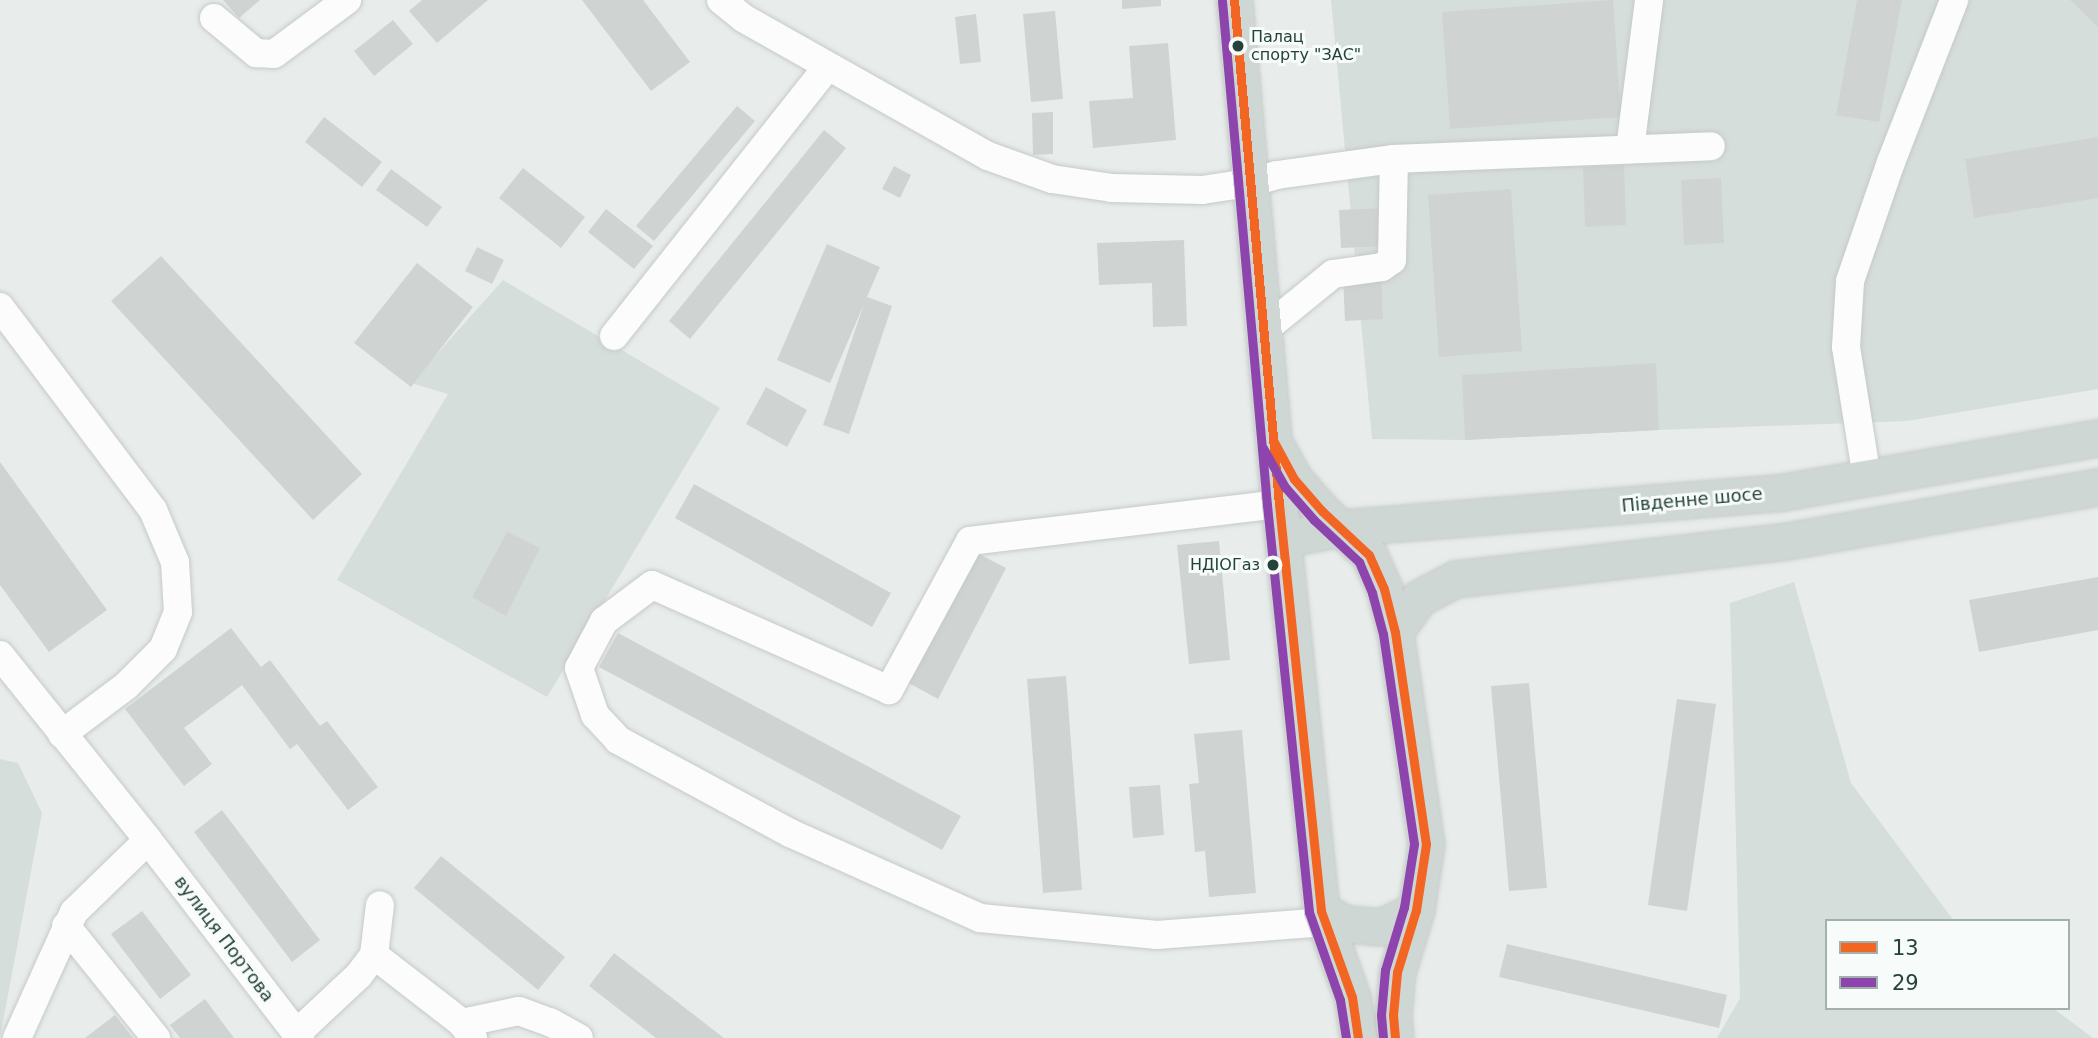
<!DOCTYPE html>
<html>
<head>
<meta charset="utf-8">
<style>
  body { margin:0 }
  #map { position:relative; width:2098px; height:1038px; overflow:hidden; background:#e8edeb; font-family:"DejaVu Sans",sans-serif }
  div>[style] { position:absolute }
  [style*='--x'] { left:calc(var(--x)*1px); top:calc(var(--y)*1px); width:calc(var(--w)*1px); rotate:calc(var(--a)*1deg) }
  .built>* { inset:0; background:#d6dedb }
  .building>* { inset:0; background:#cfd4d2 }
  .roads { filter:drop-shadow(0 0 2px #c5cac8) drop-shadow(0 0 2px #c5cac8) }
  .minor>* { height:28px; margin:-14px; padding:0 14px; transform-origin:14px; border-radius:14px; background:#fcfcfc }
  .major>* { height:35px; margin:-17.5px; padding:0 17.5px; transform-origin:17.5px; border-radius:17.5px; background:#cfd7d5 }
  .bus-1>* { height:9px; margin:-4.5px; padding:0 4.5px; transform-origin:4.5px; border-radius:4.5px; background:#f26522 }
  .bus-2>* { height:9px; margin:-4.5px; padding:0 4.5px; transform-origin:4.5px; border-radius:4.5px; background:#8e44ad }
  .dots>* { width:19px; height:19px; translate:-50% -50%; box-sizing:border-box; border:4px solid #f7fbf9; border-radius:50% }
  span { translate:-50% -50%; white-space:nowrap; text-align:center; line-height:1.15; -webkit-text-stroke:6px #f7fbf9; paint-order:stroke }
  .bus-label { font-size:16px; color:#24423a }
  .left { translate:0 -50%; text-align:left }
  .right { translate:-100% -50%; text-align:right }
  .street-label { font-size:18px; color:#24423a }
  .legend { position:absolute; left:1825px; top:919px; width:245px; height:91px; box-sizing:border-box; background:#f7fbf9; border:2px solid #a3b1ad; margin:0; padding:9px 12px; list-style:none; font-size:21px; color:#24423a }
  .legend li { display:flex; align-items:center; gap:14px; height:35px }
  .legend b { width:35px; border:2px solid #a3b1ad }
</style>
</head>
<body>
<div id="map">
  <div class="built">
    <i style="clip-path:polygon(1331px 0,2098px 0,2098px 389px,1907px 421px,1659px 430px,1465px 440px,1372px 439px)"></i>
    <i style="clip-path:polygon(503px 280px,720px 408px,547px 697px,337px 580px,448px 394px,411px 383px)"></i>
    <i style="clip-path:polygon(1794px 582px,1851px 783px,1954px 921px,1827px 921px,1827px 1008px,2053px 1008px,2093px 1038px,1717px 1038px,1740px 998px,1730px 603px)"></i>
    <i style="clip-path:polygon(0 759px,18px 763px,42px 813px,0 1038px)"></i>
  </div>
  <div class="building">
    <i style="clip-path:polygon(223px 0,260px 0,239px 18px)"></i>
    <i style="clip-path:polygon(422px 0,488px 0,437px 43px,409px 11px)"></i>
    <i style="clip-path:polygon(582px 0,643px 0,690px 62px,651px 91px)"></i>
    <i style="clip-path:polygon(1122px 0,1161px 0,1161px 6px,1122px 9px)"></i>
    <i style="clip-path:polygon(1613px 0,1621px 117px,1450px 129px,1442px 12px)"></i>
    <i style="clip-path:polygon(1857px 0,1902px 0,1879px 122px,1836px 115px)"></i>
    <i style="clip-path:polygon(2070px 0,2098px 0,2098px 27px)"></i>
    <i style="clip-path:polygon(1055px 11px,1063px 99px,1031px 102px,1023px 14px)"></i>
    <i style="clip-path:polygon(976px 14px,981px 62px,960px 64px,955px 17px)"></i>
    <i style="clip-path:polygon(393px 20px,413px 44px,374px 76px,354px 51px)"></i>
    <i style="clip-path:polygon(1168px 43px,1176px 140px,1093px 148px,1089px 101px,1133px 98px,1129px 46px)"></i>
    <i style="clip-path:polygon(737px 106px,755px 121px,654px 241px,636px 226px)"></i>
    <i style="clip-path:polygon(1053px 112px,1053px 154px,1033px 155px,1032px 113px)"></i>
    <i style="clip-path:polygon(324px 117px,382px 162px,362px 187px,305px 142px)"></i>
    <i style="clip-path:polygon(824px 130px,846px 148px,690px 339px,669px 321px)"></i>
    <i style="clip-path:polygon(2098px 137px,2098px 198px,1974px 218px,1965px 159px)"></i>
    <i style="clip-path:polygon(1624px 165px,1626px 225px,1585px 227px,1583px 167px)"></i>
    <i style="clip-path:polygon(894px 166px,911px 175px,900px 198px,882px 189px)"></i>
    <i style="clip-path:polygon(523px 168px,585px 217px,561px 248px,499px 198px)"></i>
    <i style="clip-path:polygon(391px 169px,442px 207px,427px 227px,376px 190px)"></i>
    <i style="clip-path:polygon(1721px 178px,1724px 243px,1684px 245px,1681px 180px)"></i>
    <i style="clip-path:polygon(1511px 189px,1522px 351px,1439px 357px,1428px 195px)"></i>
    <i style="clip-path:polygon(1385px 208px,1386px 246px,1341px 248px,1339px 210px)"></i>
    <i style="clip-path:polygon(606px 209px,653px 246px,634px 269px,588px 232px)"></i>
    <i style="clip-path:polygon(1184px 240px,1187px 326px,1153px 327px,1152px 283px,1099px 285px,1097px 243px)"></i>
    <i style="clip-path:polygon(827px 244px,880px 267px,867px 297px,892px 306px,849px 434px,823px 425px,864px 304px,830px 383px,777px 360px)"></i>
    <i style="clip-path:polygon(477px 247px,504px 260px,492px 284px,465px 271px)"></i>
    <i style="clip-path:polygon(161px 256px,362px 474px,313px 520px,111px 301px)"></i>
    <i style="clip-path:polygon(417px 263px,473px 307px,411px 387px,354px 343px)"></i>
    <i style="clip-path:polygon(1381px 275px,1383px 319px,1345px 321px,1343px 277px)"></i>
    <i style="clip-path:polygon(1656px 363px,1659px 430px,1465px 440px,1462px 375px)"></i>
    <i style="clip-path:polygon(766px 387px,807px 410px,787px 447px,746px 424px)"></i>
    <i style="clip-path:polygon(0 462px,107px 610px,49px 652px,0 585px)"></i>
    <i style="clip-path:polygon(694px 484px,891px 593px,872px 627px,675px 518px)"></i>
    <i style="clip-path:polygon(507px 532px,540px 548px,506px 616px,472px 597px)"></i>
    <i style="clip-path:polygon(1219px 541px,1230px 660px,1189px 664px,1177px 545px)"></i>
    <i style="clip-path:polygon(973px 551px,1006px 568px,938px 699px,905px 681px)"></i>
    <i style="clip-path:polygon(2098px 577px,2098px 630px,1979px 652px,1969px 600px)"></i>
    <i style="clip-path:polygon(231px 628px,261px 667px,270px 660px,320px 726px,327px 721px,378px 787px,348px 810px,297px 744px,290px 749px,242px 685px,184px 728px,212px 764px,184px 786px,125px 709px)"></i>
    <i style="clip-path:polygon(618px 633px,961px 816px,942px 850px,599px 667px)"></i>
    <i style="clip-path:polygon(1066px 676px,1082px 890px,1043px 893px,1027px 679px)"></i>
    <i style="clip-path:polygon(1529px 683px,1547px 888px,1509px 891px,1491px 686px)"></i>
    <i style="clip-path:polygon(1677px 699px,1716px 704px,1687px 911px,1648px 905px)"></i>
    <i style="clip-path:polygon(1242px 730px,1256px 893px,1209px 897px,1205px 851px,1195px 852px,1189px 784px,1199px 783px,1194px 734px)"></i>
    <i style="clip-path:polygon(1160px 785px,1164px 835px,1133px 838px,1129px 787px)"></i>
    <i style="clip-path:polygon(222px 810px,320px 940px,292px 962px,194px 832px)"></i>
    <i style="clip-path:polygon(441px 856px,565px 957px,538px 990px,414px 888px)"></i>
    <i style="clip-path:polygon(142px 911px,191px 975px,160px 999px,111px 934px)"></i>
    <i style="clip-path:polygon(1507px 944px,1727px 995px,1719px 1028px,1499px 977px)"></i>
    <i style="clip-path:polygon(614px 953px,724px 1038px,656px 1038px,589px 986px)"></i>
    <i style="clip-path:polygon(205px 999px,234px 1038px,180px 1038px,170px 1025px)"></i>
    <i style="clip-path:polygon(115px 1015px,133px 1038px,85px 1038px)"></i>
  </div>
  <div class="roads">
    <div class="minor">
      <i style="--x:721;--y:0;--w:28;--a:39"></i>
      <i style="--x:743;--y:18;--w:281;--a:29.4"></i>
      <i style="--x:988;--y:156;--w:68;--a:19.8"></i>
      <i style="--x:1052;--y:179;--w:61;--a:8.5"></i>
      <i style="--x:1112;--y:188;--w:90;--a:1.3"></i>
      <i style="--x:1202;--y:190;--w:48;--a:-8.5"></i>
      <i style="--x:1249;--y:183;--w:29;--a:-16"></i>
      <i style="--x:1277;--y:175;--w:118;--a:-7.8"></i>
      <i style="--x:1394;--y:159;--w:317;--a:-2.3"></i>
      <i style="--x:214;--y:18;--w:55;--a:39.8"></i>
      <i style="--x:256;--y:53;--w:18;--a:3"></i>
      <i style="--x:274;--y:54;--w:91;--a:-36.5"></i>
      <i style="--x:1630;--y:149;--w:150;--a:-82.7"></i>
      <i style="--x:0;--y:307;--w:254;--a:53"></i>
      <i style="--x:153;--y:510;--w:56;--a:67.1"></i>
      <i style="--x:175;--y:562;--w:50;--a:86.6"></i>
      <i style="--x:178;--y:612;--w:40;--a:112"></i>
      <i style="--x:163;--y:649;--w:52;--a:135"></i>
      <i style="--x:126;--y:686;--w:80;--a:143.1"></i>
      <i style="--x:1263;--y:331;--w:90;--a:-39.2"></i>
      <i style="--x:1333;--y:274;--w:49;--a:-8.1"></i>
      <i style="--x:1382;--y:267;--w:12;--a:-35"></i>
      <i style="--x:1392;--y:260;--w:101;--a:-88.9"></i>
      <i style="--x:614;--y:336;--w:343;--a:-51.6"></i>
      <i style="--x:1867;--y:478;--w:133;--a:-99.1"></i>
      <i style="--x:1846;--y:347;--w:66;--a:-86.5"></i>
      <i style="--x:1850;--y:281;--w:126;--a:-71"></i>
      <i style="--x:1891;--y:162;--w:174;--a:-68.7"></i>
      <i style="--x:1279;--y:504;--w:311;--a:173.2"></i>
      <i style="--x:970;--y:541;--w:170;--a:118.5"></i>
      <i style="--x:889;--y:690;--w:259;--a:-156.1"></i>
      <i style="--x:652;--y:585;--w:60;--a:143.1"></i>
      <i style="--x:604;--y:621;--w:53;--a:118"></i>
      <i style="--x:579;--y:668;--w:50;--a:71.2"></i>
      <i style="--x:595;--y:715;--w:34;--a:47"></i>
      <i style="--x:618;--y:740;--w:196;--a:28.4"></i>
      <i style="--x:790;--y:833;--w:208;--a:24.1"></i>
      <i style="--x:980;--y:918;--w:178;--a:5.5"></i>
      <i style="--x:1157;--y:935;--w:169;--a:-4.4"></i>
      <i style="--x:0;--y:655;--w:237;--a:51.3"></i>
      <i style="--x:148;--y:840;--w:250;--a:52.5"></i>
      <i style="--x:66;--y:926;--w:144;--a:51.2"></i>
      <i style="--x:374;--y:955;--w:111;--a:37.7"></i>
      <i style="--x:462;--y:1023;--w:19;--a:54"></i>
      <i style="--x:462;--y:1023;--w:58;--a:-11.9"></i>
      <i style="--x:519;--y:1011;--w:33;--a:20"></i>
      <i style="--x:550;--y:1022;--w:33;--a:29"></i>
      <i style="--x:296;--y:1034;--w:86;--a:-43.1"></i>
      <i style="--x:359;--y:975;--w:25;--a:-53"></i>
      <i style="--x:374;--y:955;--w:50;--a:-83.2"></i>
      <i style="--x:17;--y:1038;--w:138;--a:-65.7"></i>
      <i style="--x:74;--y:912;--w:103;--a:-44.2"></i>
    </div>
    <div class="major">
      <i style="--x:1234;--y:0;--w:506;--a:84.9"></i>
      <i style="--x:1279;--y:504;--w:409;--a:84.1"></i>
      <i style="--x:1321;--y:911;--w:91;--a:70.2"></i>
      <i style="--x:1352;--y:997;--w:41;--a:81.7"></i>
      <i style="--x:1277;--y:448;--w:35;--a:61"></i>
      <i style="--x:1294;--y:479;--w:43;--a:48.8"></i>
      <i style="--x:1322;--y:511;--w:64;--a:43.1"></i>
      <i style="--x:1369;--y:555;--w:37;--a:66"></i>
      <i style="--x:1384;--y:589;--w:44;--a:75.7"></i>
      <i style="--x:1395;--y:632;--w:214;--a:81.7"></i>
      <i style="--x:1426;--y:844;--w:67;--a:98.6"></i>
      <i style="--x:1416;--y:910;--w:65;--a:107"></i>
      <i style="--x:1397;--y:972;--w:43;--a:95.3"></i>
      <i style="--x:1393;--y:1015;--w:23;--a:85"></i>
      <i style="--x:1283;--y:539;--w:58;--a:-10.9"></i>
      <i style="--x:1340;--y:528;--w:439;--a:-4.6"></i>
      <i style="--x:1778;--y:493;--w:325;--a:-9.8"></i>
      <i style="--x:1395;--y:632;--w:42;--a:-54.8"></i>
      <i style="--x:1419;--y:598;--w:41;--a:-27.8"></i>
      <i style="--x:1455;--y:579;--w:334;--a:-6.5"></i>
      <i style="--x:1787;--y:541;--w:316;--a:-9.9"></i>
      <i style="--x:1321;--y:911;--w:29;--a:27"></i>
      <i style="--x:1347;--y:924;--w:34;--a:5"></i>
      <i style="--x:1381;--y:927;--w:39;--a:-26"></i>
    </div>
  </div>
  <div class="bus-1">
    <i style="--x:1234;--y:0;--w:506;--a:84.9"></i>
    <i style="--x:1279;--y:504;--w:409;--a:84.1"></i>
    <i style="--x:1321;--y:911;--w:91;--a:70.2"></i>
    <i style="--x:1352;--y:997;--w:41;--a:81.7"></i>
    <i style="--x:1274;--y:442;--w:42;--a:61.6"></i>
    <i style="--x:1294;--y:479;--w:43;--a:48.8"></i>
    <i style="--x:1322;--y:511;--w:64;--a:43.1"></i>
    <i style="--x:1369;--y:555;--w:37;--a:66"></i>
    <i style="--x:1384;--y:589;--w:44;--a:75.7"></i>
    <i style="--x:1395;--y:632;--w:214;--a:81.7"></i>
    <i style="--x:1426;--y:844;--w:67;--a:98.6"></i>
    <i style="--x:1416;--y:910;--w:65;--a:107"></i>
    <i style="--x:1397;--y:972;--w:43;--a:95.3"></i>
    <i style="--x:1393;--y:1015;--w:23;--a:85"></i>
  </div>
  <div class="bus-2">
    <i style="--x:1222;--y:1;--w:506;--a:84.9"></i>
    <i style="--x:1267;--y:505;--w:409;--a:84.1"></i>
    <i style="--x:1309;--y:912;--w:93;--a:70.6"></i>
    <i style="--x:1340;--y:1000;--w:38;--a:81"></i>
    <i style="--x:1263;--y:448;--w:45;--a:60.6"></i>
    <i style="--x:1285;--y:487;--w:44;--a:48.7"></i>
    <i style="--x:1314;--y:520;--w:62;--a:43"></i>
    <i style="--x:1359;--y:562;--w:34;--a:67"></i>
    <i style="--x:1372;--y:593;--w:42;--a:75"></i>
    <i style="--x:1383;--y:634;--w:212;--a:81.6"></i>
    <i style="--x:1414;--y:844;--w:64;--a:99"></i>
    <i style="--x:1404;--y:907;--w:66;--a:106.8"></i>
    <i style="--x:1385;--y:970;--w:45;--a:95.1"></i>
    <i style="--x:1381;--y:1015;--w:23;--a:85"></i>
  </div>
  <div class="dots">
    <i style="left:1238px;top:46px;background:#24423a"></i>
    <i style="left:1273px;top:565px;background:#24423a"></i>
  </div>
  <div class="bus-label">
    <span class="left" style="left:1251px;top:46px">Палац<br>спорту "ЗАС"</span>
    <span class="right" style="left:1260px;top:565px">НДІОГаз</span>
  </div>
  <div class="street-label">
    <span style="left:1692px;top:500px;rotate:-5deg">Південне шосе</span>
    <span style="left:224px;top:939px;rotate:53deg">вулиця Портова</span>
  </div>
  <ul class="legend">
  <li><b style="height:9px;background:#f26522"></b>13</li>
  <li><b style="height:9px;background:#8e44ad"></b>29</li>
  </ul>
</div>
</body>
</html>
